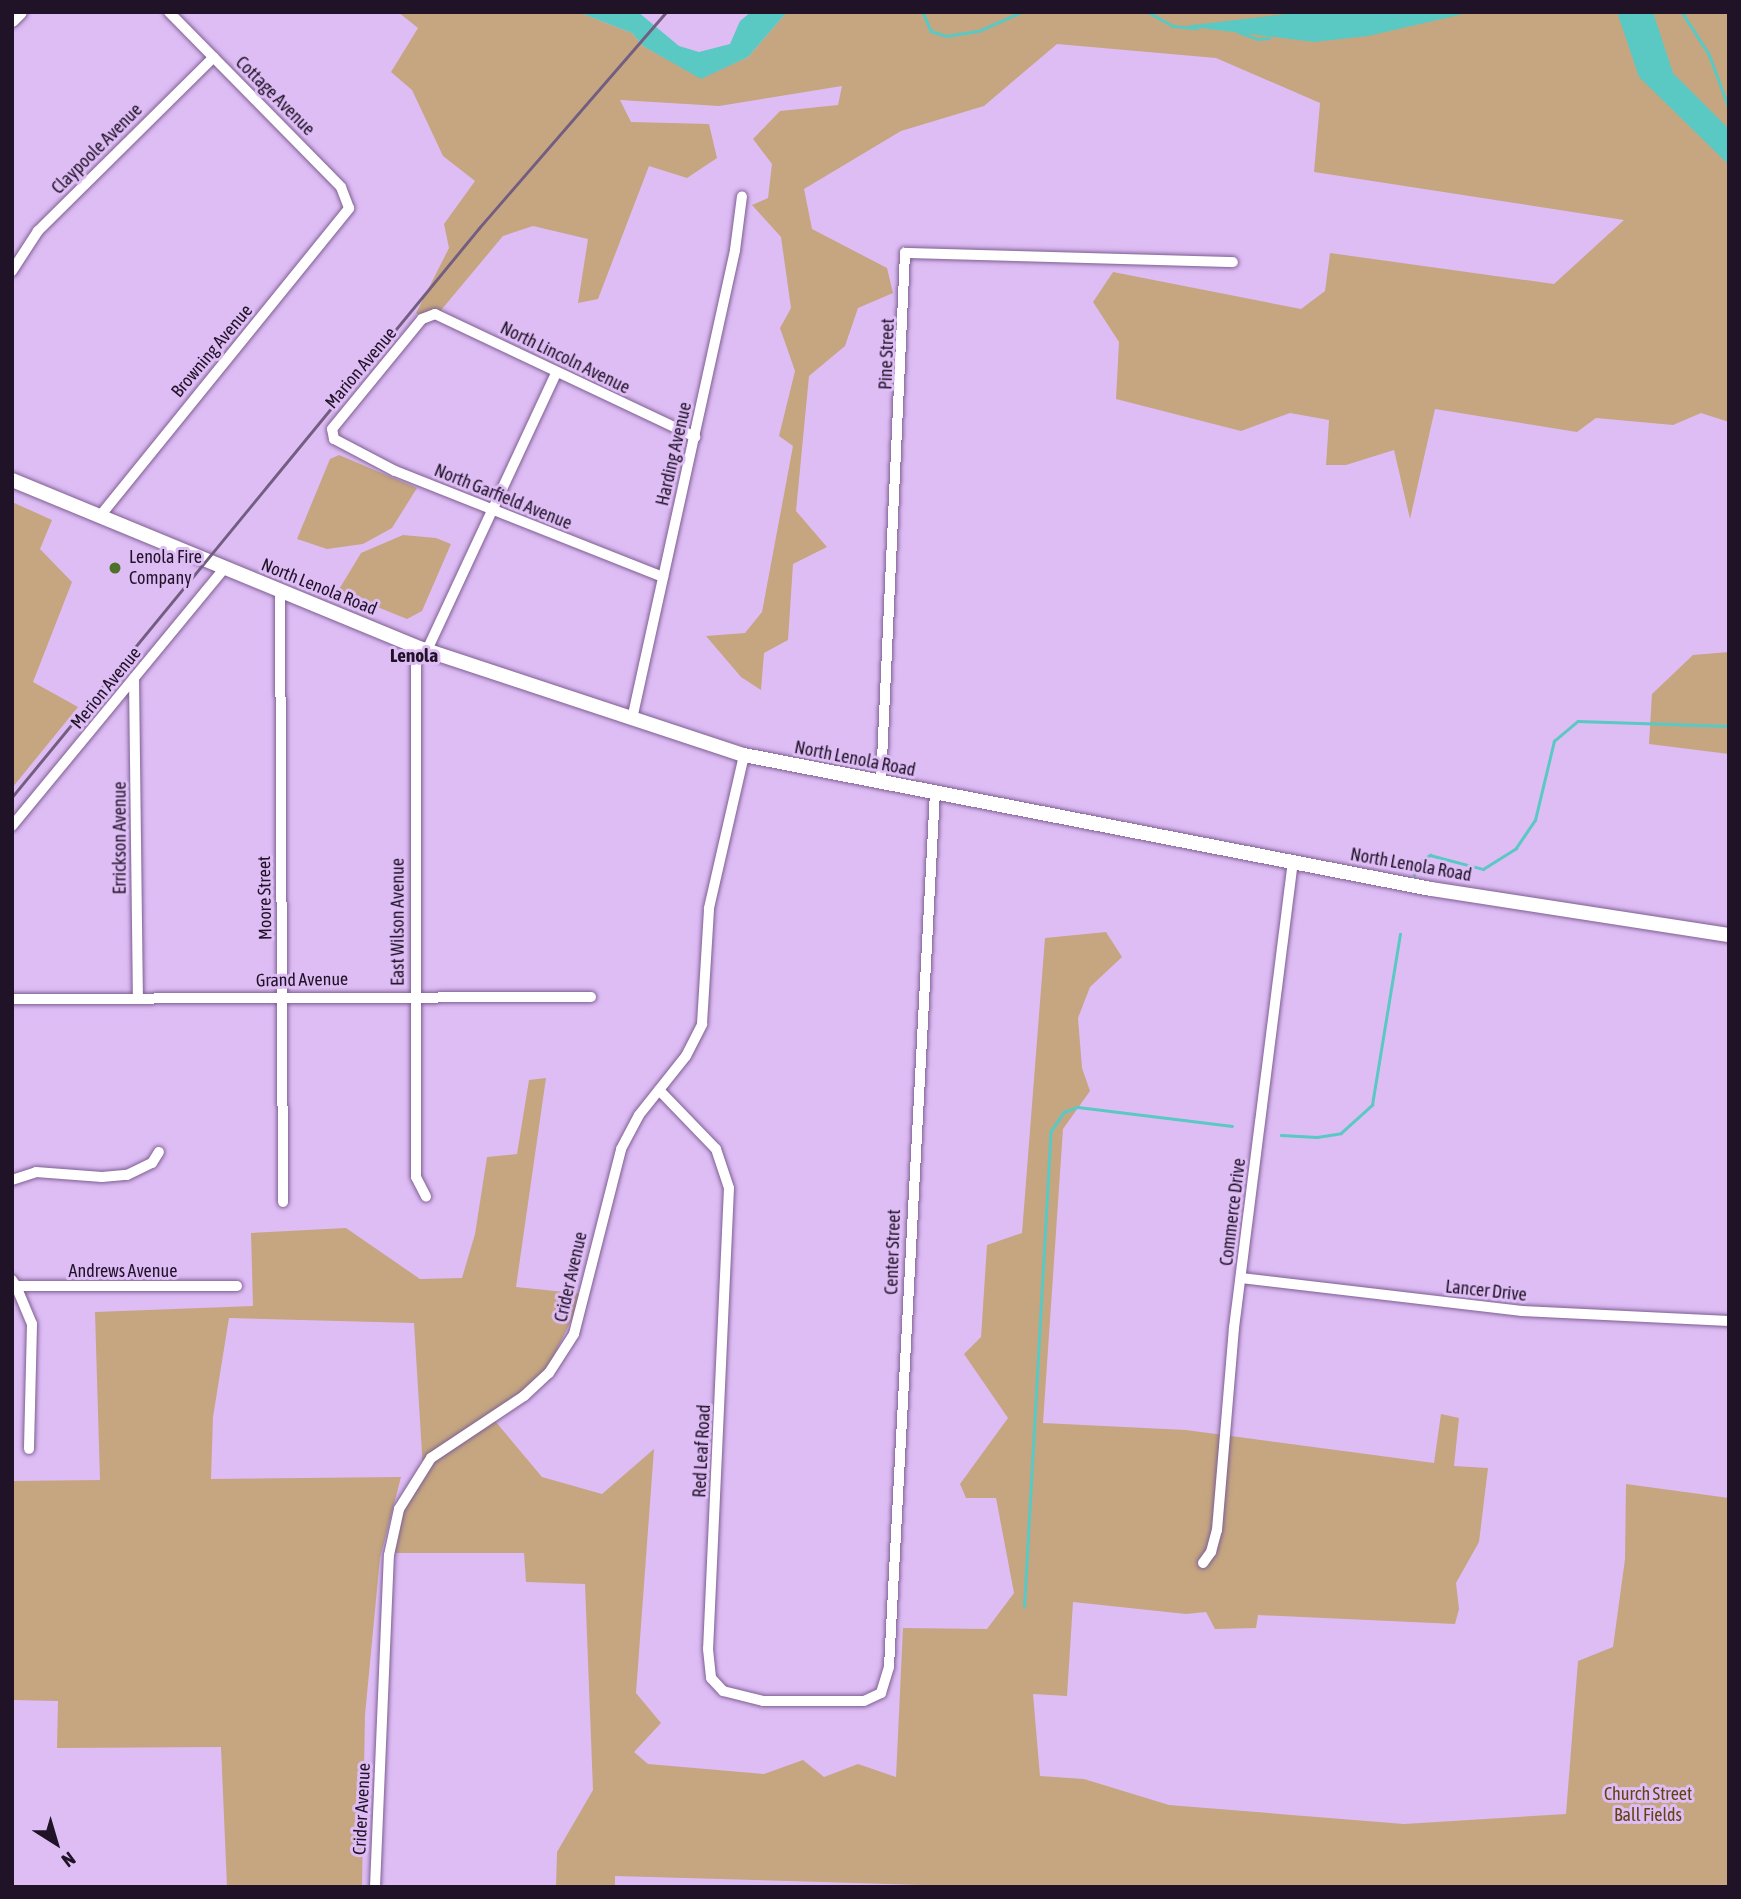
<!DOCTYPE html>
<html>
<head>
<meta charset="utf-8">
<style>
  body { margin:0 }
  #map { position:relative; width:1741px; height:1899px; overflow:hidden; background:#debdf5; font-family:"Asap Condensed",sans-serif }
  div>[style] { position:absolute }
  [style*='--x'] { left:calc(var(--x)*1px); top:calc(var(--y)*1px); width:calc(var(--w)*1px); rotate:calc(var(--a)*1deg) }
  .green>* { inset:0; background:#c5a680 }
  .water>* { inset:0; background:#5ac8c3 }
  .stream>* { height:2.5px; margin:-1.25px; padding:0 1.25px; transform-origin:1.25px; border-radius:1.25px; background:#5ac8c3 }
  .roads { filter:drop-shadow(0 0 2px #7e5f92) drop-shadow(0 0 2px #7e5f92) }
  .minor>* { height:10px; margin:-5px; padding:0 5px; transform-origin:5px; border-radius:5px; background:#fff }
  .secondary>* { height:14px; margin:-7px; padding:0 7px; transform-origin:7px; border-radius:7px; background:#fff }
  .rail>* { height:2.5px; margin:-1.25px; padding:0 1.25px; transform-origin:1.25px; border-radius:1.25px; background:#735d81 }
  .dots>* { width:19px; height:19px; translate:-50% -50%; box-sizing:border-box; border:4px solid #debdf5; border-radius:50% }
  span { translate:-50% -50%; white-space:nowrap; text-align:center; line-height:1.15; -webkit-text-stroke:6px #debdf5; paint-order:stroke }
  .street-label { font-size:18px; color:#201328 }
  .poi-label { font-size:18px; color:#201328 }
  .left { translate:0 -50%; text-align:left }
  .park-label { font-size:18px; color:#654211 }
  .neighbourhood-label { font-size:19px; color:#201328; font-weight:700 }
  .frame { position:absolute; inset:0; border:14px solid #201328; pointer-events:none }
  .north { position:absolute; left:21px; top:1808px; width:70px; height:70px; -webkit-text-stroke:5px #debdf5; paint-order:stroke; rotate:143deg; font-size:19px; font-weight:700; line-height:28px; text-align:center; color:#201328 }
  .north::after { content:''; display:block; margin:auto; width:24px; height:32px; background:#201328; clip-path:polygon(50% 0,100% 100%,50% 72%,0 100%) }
</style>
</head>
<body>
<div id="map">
  <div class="green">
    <i style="clip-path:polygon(398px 12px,578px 12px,632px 33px,643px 46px,701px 78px,748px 57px,787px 12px,1729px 12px,1729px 422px,1701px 413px,1673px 425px,1596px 418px,1577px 432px,1435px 409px,1410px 519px,1394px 450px,1346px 465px,1326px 465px,1329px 420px,1290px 413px,1241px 431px,1116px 399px,1119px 342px,1093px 302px,1113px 272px,1301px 309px,1325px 291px,1330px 253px,1554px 284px,1624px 220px,1314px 172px,1320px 103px,1216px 58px,1057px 44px,984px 106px,901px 131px,804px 189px,812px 229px,887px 268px,893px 293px,858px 308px,845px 346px,809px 376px,796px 511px,827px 547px,793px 564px,788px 640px,764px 653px,761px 690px,741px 677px,706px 636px,745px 633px,762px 612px,793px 446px,779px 436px,795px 371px,780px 328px,791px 308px,781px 237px,752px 205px,768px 198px,772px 164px,753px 139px,780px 111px,838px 105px,842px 86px,719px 106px,620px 100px,631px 122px,709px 124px,717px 158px,687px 178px,649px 166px,598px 299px,578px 303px,588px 239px,533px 226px,503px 236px,432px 321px,416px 313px,449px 248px,444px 224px,475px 181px,443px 156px,412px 90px,391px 72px,418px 28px)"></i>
    <i style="clip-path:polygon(339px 455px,417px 488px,392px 528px,363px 544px,327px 549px,297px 539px,330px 459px)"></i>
    <i style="clip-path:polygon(12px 502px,52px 520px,40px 549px,72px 582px,33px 682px,78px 707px,12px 788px)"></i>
    <i style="clip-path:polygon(403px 535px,436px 538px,451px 544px,422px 611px,407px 619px,338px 591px,361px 553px)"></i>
    <i style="clip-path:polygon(1729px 652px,1729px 754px,1649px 744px,1652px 694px,1693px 655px)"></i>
    <i style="clip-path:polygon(1106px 932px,1122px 957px,1090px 987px,1078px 1018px,1082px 1068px,1090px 1091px,1063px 1129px,1043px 1423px,1186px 1430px,1434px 1463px,1441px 1414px,1459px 1418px,1454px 1466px,1488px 1468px,1479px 1542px,1456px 1583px,1459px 1609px,1455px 1624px,1258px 1615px,1256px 1628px,1215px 1629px,1206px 1612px,1186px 1614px,1073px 1602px,1067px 1696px,1033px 1694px,1040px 1776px,1084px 1779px,1169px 1805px,1404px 1824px,1566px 1814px,1578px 1661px,1613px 1647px,1625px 1559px,1626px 1484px,1729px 1498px,1729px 1887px,990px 1887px,615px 1876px,615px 1887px,556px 1887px,557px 1852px,593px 1790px,585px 1584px,526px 1582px,524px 1553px,391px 1553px,413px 1483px,423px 1470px,414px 1323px,229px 1318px,213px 1417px,211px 1479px,401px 1477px,380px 1558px,365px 1715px,362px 1887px,227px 1887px,221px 1747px,57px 1748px,58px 1701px,12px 1700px,12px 1481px,100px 1480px,95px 1312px,253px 1306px,251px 1233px,346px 1228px,420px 1279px,462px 1278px,475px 1234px,487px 1157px,517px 1154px,529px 1080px,546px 1078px,516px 1287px,584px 1294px,543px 1378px,490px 1415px,542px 1477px,602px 1494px,654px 1449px,636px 1693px,661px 1723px,634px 1752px,648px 1764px,764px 1774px,803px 1760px,824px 1777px,858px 1764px,896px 1777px,903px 1628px,987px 1629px,1014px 1593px,996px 1498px,966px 1498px,960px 1484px,1008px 1418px,964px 1354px,981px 1337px,987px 1245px,1022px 1233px,1045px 938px)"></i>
  </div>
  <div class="water">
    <i style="clip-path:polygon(578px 12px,638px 12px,679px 46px,699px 52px,730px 44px,740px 21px,751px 12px,787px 12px,748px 57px,701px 79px,643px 46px,632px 33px)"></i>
    <i style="clip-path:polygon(1303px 12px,1472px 12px,1368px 36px,1314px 42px,1184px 26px)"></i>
    <i style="clip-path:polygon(1617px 12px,1653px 12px,1673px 73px,1729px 129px,1729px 165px,1639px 77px)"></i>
  </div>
  <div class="stream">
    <i style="--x:923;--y:12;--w:21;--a:67"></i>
    <i style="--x:931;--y:31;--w:16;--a:18"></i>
    <i style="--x:946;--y:36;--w:33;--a:-9"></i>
    <i style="--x:979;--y:31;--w:46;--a:-24.3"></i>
    <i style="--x:1148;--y:12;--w:29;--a:29"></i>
    <i style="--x:1173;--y:26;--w:24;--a:5"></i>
    <i style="--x:1682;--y:12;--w:50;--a:57.3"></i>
    <i style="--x:1709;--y:54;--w:58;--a:69.7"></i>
    <i style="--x:1239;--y:32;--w:19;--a:21"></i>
    <i style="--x:1257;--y:39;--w:12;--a:-5"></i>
    <i style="--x:1414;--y:875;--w:16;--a:-63"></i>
    <i style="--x:1421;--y:861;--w:11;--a:-34"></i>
    <i style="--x:1430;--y:855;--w:55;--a:14.8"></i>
    <i style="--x:1483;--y:869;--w:39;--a:-32"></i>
    <i style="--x:1516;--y:848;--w:34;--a:-56"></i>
    <i style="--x:1535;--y:820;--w:81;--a:-76.5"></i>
    <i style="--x:1554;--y:741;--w:31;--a:-40"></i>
    <i style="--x:1578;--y:721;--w:151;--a:1.9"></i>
    <i style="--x:1281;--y:1135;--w:36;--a:3"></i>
    <i style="--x:1317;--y:1137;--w:24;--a:-9"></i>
    <i style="--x:1341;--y:1133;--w:42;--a:-42.1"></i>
    <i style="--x:1372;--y:1105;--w:173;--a:-80.7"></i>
    <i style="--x:1024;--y:1607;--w:477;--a:-86.8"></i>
    <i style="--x:1051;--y:1131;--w:23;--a:-56"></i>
    <i style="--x:1064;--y:1112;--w:15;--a:-20"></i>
    <i style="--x:1078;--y:1107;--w:155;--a:7"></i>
  </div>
  <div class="roads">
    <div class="minor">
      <i style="--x:12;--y:271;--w:48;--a:-57"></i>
      <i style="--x:38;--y:231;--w:247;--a:-44.7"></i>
      <i style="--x:100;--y:516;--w:396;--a:-51"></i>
      <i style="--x:349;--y:208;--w:22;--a:-111"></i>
      <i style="--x:341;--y:187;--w:245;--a:-134.5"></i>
      <i style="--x:663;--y:577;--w:288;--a:-158.4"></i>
      <i style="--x:395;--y:471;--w:69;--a:-152.3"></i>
      <i style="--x:334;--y:439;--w:10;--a:-101"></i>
      <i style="--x:332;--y:429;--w:142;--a:-50.7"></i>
      <i style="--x:422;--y:319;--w:14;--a:-21"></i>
      <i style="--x:435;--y:314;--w:288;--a:25.3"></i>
      <i style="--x:280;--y:593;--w:609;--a:89.72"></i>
      <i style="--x:416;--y:646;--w:531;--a:90"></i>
      <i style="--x:416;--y:1177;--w:22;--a:63"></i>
      <i style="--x:427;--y:650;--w:306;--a:-65"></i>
      <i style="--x:134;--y:678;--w:320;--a:89.3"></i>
      <i style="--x:632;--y:719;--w:480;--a:-77.6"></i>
      <i style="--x:735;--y:250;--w:54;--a:-82.6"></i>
      <i style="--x:881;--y:782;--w:530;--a:-87.4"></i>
      <i style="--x:905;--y:253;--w:328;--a:1.6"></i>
      <i style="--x:12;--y:826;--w:333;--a:-50.5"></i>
      <i style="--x:12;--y:999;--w:579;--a:-0.2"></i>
      <i style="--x:659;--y:1090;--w:82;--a:46"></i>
      <i style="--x:716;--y:1149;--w:41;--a:71.6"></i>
      <i style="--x:729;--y:1188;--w:461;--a:92.6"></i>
      <i style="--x:708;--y:1649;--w:29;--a:84"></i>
      <i style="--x:711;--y:1678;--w:18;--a:47"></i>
      <i style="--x:723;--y:1691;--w:41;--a:14"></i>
      <i style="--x:763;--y:1701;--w:101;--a:0"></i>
      <i style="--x:864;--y:1701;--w:19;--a:-25"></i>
      <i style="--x:881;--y:1693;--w:27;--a:-73"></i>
      <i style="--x:889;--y:1667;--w:875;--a:-86.99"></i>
      <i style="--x:12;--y:1180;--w:25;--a:-18"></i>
      <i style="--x:36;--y:1172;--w:66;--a:4.3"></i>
      <i style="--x:102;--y:1177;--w:25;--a:-5"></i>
      <i style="--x:127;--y:1175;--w:28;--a:-26"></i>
      <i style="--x:152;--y:1163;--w:13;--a:-58"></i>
      <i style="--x:1241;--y:1278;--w:283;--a:6.7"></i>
      <i style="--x:1522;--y:1311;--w:207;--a:2.8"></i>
      <i style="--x:12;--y:1280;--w:7;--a:56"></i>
      <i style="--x:16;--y:1286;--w:221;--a:0"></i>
      <i style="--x:16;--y:1286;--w:41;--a:67.2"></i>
      <i style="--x:32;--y:1324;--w:125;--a:91.4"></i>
      <i style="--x:1203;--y:1563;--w:14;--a:-54"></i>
      <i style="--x:1211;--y:1552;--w:23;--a:-75"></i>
      <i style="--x:1217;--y:1530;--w:203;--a:-85.2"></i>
      <i style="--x:1234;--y:1328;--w:469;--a:-82.8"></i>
      <i style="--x:375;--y:1887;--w:332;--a:-87.6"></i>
      <i style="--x:389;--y:1555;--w:47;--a:-77.7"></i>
      <i style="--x:399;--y:1509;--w:60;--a:-57.9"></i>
      <i style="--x:431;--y:1458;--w:112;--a:-33.7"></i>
      <i style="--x:524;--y:1396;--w:34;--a:-43"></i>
      <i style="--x:549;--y:1373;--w:46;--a:-57.3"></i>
      <i style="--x:574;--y:1334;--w:191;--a:-75.7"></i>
      <i style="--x:621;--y:1149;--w:38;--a:-62"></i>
      <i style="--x:639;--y:1115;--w:75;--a:-51.5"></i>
      <i style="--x:686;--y:1056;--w:36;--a:-63"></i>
      <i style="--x:702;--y:1024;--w:116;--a:-86.5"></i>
      <i style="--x:709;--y:908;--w:157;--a:-77.1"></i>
    </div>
    <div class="secondary">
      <i style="--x:12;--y:20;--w:11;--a:-45"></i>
      <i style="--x:12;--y:480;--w:444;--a:22.4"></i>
      <i style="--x:423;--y:649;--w:338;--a:18.3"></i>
      <i style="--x:744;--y:755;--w:700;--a:11.04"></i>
      <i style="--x:1431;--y:889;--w:302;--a:8.8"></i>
    </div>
  </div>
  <div class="rail">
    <i style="--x:12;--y:797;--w:736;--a:-50.62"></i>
    <i style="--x:479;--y:228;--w:286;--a:-49.1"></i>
  </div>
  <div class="dots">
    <i style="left:115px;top:568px;background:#4e7129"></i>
  </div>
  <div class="street-label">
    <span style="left:275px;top:96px;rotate:45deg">Cottage Avenue</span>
    <span style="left:97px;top:149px;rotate:-45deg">Claypoole Avenue</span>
    <span style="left:212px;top:351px;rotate:-50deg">Browning Avenue</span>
    <span style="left:887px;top:354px;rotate:-88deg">Pine Street</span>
    <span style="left:565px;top:358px;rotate:26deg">North Lincoln Avenue</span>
    <span style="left:361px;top:368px;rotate:-50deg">Marion Avenue</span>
    <span style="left:674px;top:454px;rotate:-77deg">Harding Avenue</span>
    <span style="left:503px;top:497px;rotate:22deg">North Garfield Avenue</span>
    <span style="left:319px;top:587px;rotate:22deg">North Lenola Road</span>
    <span style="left:106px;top:688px;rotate:-51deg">Merion Avenue</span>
    <span style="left:855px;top:759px;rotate:11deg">North Lenola Road</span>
    <span style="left:120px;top:838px;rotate:-90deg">Errickson Avenue</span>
    <span style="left:1411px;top:865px;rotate:10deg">North Lenola Road</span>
    <span style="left:265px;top:898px;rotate:-91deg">Moore Street</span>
    <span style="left:398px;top:922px;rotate:-90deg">East Wilson Avenue</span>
    <span style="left:302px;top:980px;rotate:-1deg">Grand Avenue</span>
    <span style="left:1233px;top:1212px;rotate:-83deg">Commerce Drive</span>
    <span style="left:893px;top:1252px;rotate:-88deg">Center Street</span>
    <span style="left:123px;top:1271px">Andrews Avenue</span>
    <span style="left:571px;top:1277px;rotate:-77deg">Crider Avenue</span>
    <span style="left:1486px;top:1291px;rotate:6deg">Lancer Drive</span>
    <span style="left:702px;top:1451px;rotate:-87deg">Red Leaf Road</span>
    <span style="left:362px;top:1809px;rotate:-87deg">Crider Avenue</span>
  </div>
  <div class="poi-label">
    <span class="left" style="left:129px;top:568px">Lenola Fire<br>Company</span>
  </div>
  <div class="park-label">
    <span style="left:1648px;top:1805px">Church Street<br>Ball Fields</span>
  </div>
  <div class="neighbourhood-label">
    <span style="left:414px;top:656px">Lenola</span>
  </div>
  <div class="frame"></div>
  <div class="north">N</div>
</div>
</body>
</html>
